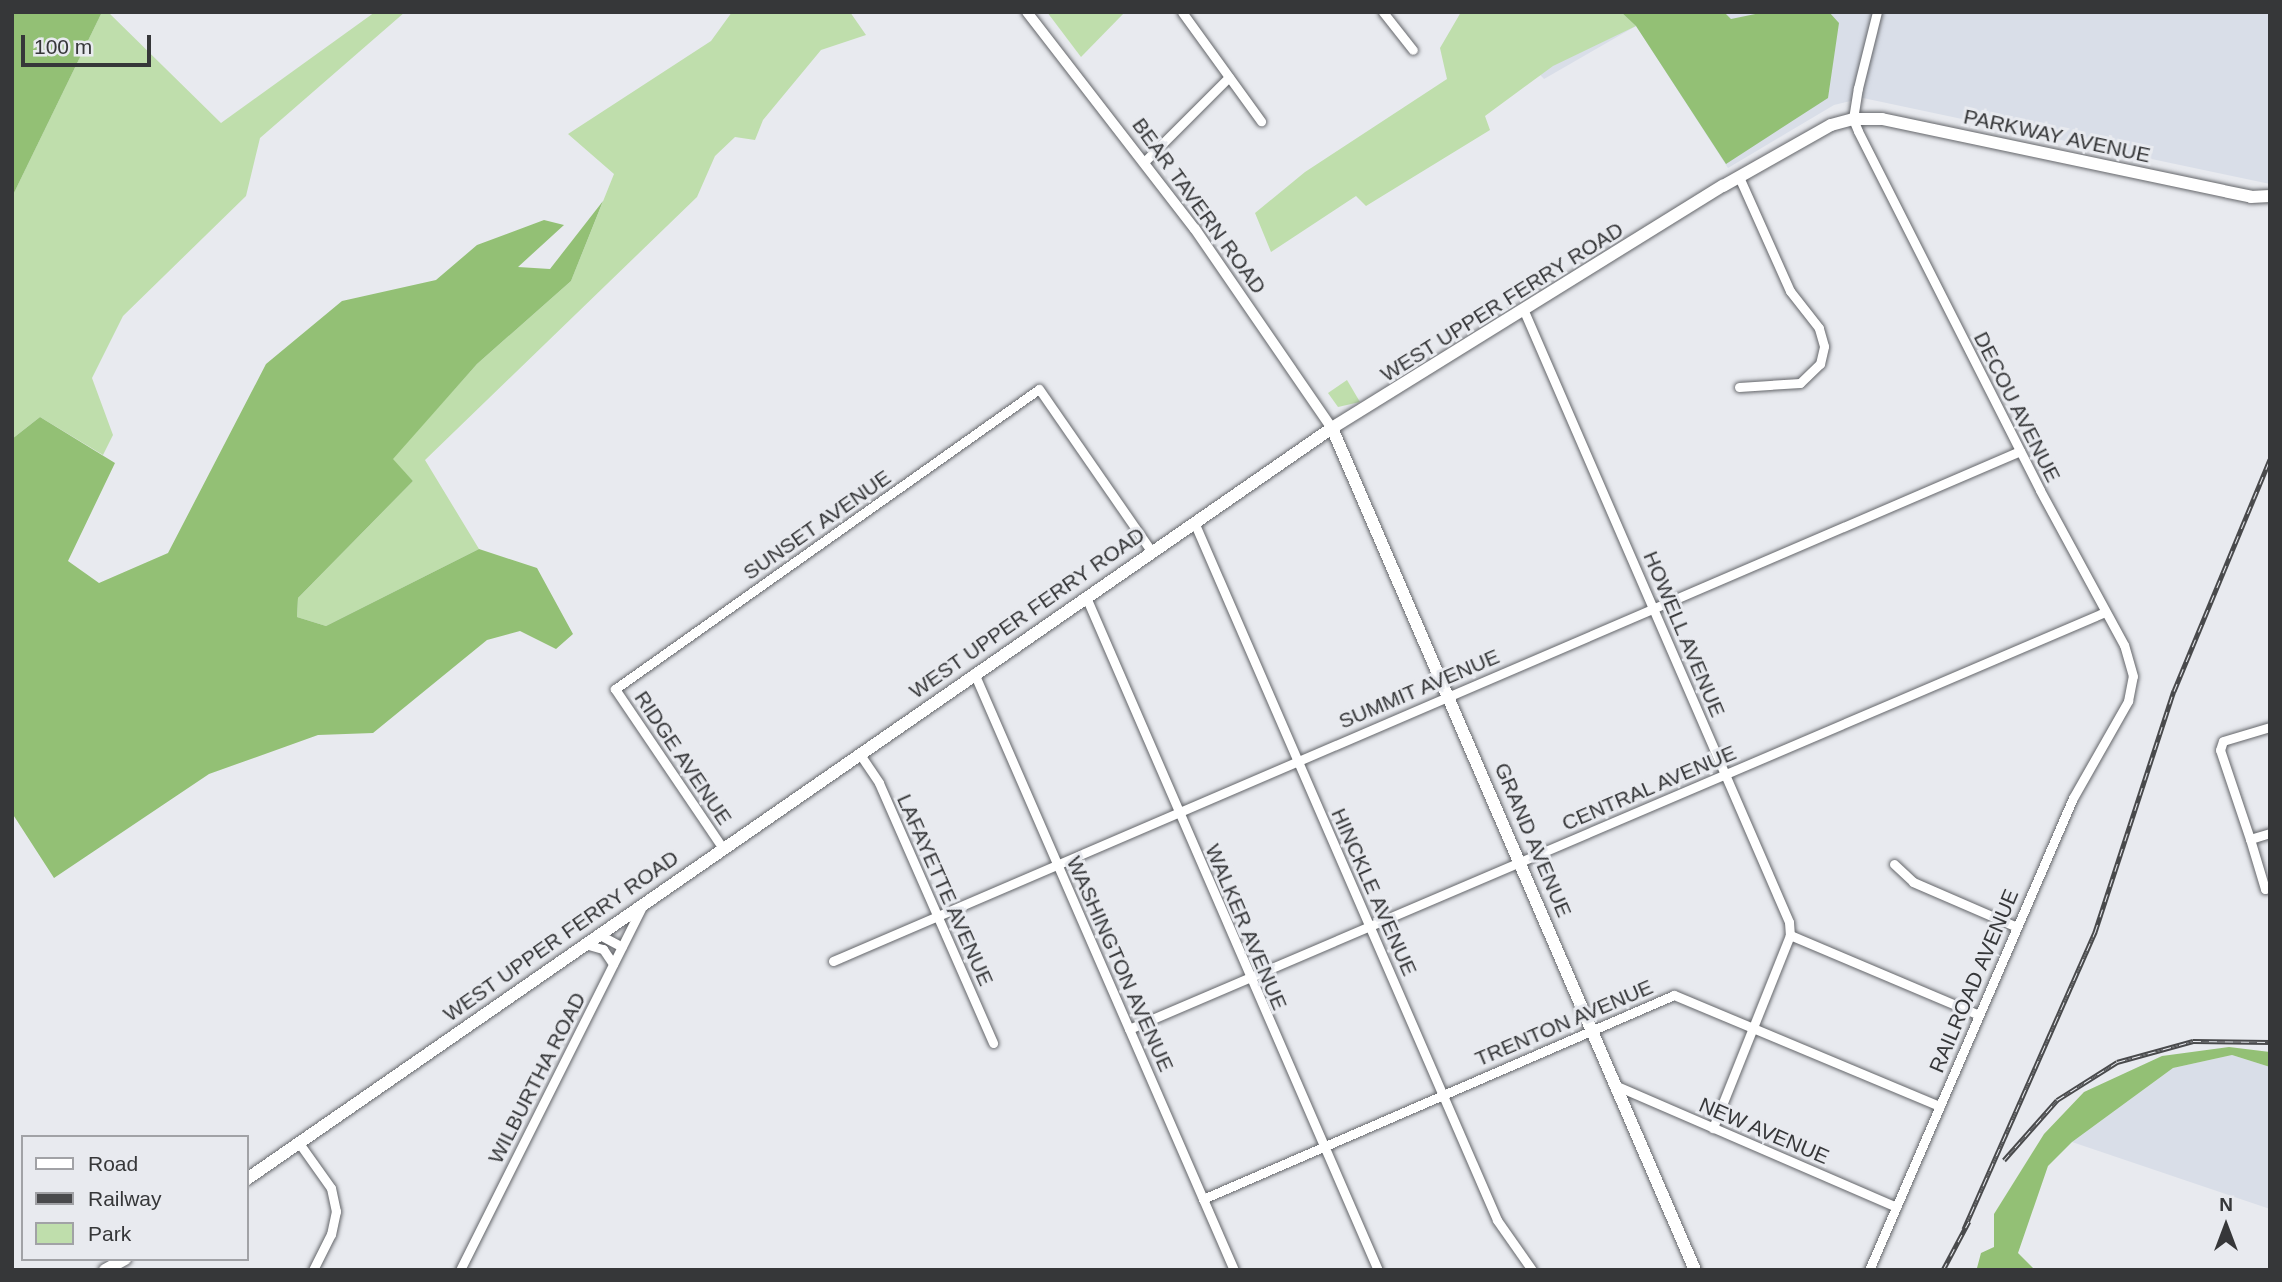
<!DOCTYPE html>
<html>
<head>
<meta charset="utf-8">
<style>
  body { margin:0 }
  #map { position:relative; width:2282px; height:1282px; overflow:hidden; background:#e8eaef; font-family:Arial,sans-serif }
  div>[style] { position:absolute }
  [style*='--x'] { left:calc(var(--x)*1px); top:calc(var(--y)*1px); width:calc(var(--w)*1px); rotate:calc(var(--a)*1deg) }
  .built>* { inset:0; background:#d9dee8 }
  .green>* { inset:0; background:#bfdeac }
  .forest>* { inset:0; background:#93c075 }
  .roads { filter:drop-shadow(0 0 2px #64666a) drop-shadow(0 0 2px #64666a) }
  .minor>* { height:9px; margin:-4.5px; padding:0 4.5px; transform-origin:4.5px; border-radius:4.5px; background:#fff }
  .tertiary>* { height:10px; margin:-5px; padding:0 5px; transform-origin:5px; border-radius:5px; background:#fff }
  .secondary>* { height:12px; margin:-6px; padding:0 6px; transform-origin:6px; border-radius:6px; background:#fff }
  .rail>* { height:5px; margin-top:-2.5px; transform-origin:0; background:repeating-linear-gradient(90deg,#e8eaef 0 8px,#494a4c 0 16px); box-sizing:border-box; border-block:2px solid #494a4c }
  span { translate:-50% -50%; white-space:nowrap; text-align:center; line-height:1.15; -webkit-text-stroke:6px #e8eaef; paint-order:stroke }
  .street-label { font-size:21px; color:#363739 }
  .frame { position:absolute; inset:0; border:14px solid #363739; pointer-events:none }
  .legend { position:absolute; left:21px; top:1135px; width:228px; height:126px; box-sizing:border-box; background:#e8eaef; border:2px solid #a1a2a6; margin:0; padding:9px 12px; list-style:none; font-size:21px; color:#363739 }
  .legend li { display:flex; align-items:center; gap:14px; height:35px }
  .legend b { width:35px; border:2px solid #a1a2a6 }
  .north { position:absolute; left:2191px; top:1191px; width:70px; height:70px; -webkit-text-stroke:5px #e8eaef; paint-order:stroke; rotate:0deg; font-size:19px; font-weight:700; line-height:28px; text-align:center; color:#363739 }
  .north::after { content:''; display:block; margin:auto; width:24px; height:32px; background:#363739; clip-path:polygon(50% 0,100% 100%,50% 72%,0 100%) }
  .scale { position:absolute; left:21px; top:35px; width:130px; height:32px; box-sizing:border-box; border:4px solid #363739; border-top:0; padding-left:9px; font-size:21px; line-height:24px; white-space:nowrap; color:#363739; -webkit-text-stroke:5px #e8eaef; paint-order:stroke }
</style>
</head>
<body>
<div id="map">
  <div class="built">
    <i style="clip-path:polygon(1482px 12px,2270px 12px,2270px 184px,1863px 98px,1834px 105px,1728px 168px,1636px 26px,1544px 79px)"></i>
    <i style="clip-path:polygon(2232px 1055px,2270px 1067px,2270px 1209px,2072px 1142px,2173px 1068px)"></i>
  </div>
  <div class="green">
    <i style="clip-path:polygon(102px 12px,108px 12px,221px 123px,375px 12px,405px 12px,260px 138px,246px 196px,123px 316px,92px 378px,113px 435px,103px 455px,40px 417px,12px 439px,12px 197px)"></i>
    <i style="clip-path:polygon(732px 12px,850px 12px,866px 35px,821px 50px,763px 120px,755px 140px,735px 137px,715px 156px,697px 197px,425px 460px,479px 549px,326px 626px,297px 617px,298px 598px,413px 481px,392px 459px,477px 364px,571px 281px,614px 174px,568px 134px,711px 41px)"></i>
    <i style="clip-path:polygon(1047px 12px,1125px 12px,1081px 57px)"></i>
    <i style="clip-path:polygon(1461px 12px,1621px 12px,1636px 26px,1553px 66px,1485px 116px,1490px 130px,1366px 206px,1356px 196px,1271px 252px,1255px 213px,1305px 172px,1447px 79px,1440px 48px)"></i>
    <i style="clip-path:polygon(1347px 380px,1360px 402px,1338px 407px,1328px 393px)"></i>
  </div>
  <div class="forest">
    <i style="clip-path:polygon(12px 12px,102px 12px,12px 197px)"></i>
    <i style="clip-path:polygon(1621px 12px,1724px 12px,1731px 19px,1765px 12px,1829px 12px,1839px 23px,1828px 98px,1726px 164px,1636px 26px)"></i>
    <i style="clip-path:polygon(603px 201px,571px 281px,477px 364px,393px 459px,413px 481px,298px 598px,297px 617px,326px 626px,479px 549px,537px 568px,573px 634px,556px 649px,520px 631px,487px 640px,373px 733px,318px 735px,209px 774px,54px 878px,12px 813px,12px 439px,40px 417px,115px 463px,68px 561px,99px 583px,168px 553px,266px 364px,342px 301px,436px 280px,477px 245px,544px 220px,564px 225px,518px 267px,550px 269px)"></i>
    <i style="clip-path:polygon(2229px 1047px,2270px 1052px,2270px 1067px,2232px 1055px,2173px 1068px,2072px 1142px,2048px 1166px,2018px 1253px,2035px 1270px,1977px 1268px,1981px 1253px,1994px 1247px,1994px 1214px,2044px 1134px,2084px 1092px,2162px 1056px)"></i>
  </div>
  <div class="roads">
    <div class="minor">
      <i style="--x:1182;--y:12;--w:135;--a:54.1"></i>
      <i style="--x:1383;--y:12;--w:48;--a:51.7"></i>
      <i style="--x:1144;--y:162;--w:120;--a:-45"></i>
      <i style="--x:1524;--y:311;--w:666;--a:66.55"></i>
      <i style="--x:1789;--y:922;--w:13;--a:86"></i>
      <i style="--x:1790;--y:935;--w:208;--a:111.8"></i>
      <i style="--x:1739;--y:387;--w:61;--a:-3.8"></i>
      <i style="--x:1800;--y:383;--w:28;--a:-44"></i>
      <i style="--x:1820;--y:364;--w:18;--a:-77"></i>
      <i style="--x:1824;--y:346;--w:19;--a:-106"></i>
      <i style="--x:1819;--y:328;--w:47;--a:-128.1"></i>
      <i style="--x:1790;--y:291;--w:125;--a:-114.1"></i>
      <i style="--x:1194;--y:522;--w:761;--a:66.53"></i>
      <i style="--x:1497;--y:1220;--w:61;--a:55"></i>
      <i style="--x:1086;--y:597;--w:734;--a:66.55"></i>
      <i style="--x:974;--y:673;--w:651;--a:66.47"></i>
      <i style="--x:859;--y:753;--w:36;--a:56"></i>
      <i style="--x:879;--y:783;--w:284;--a:66.3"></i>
      <i style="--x:2270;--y:833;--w:21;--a:163"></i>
      <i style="--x:2250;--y:839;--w:52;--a:73.3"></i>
      <i style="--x:2265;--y:889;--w:5;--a:-22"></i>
      <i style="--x:2250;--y:839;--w:94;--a:-108.6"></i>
      <i style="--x:2220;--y:750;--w:9;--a:-72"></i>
      <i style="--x:2223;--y:741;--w:49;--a:-16.6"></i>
      <i style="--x:722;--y:847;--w:191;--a:-124.1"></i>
      <i style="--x:615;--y:689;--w:519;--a:-35.28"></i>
      <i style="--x:1039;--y:389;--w:197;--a:55.3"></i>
      <i style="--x:1894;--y:864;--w:26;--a:43"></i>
      <i style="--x:1913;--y:882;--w:113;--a:23.4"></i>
      <i style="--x:598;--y:934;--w:27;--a:28"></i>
      <i style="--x:1790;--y:935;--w:205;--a:22.9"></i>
      <i style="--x:585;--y:944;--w:19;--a:16"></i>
      <i style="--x:603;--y:949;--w:18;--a:56"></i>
      <i style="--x:833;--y:961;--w:1292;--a:-23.25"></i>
      <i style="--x:1129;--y:1029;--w:1061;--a:-23.13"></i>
      <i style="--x:1619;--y:1087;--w:302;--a:23.4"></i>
      <i style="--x:299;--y:1143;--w:55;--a:54.6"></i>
      <i style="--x:331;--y:1188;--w:24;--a:78"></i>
      <i style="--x:336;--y:1211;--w:24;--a:102"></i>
      <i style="--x:331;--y:1234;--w:40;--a:116.6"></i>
      <i style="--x:1203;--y:1199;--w:513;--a:-23.42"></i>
      <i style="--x:1674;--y:995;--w:288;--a:22.7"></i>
      <i style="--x:460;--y:1270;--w:408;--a:-63.4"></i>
      <i style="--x:1869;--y:1270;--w:514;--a:-66.63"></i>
      <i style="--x:2073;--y:798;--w:112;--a:-60.4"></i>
      <i style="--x:2128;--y:701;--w:25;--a:-79"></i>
      <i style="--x:2133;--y:676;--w:32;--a:-106"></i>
      <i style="--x:2124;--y:645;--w:176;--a:-118.5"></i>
      <i style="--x:2040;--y:490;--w:402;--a:-116.9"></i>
      <i style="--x:1858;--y:131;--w:13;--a:-113"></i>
      <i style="--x:1853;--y:119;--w:31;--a:-81"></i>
      <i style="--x:1858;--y:88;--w:78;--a:-76"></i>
    </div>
    <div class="tertiary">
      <i style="--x:1027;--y:12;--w:274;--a:52.3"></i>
      <i style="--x:1195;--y:229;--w:242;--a:55.5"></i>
    </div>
    <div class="secondary">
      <i style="--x:1332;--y:428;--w:917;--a:66.68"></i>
      <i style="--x:247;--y:1179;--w:1320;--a:-34.69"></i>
      <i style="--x:1332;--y:428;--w:460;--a:-31.8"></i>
      <i style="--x:1723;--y:186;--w:124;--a:-29.5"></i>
      <i style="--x:1831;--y:125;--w:23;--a:-15"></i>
      <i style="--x:1853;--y:119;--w:29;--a:0"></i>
      <i style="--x:1882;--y:119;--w:377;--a:11.9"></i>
      <i style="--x:2251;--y:197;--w:19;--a:-3"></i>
      <i style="--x:105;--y:1270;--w:23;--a:-29"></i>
    </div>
  </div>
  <div class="rail">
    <i style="--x:2004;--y:1160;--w:80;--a:-48.5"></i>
    <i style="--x:2057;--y:1100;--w:71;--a:-32.3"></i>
    <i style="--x:2117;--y:1062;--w:79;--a:-15.4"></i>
    <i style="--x:2193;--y:1041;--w:77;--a:0.7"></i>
    <i style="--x:1964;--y:1229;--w:325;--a:-66.2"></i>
    <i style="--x:2095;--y:932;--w:254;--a:-71.9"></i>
    <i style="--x:2174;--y:691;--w:251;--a:-67.5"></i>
    <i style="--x:1943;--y:1270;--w:55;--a:-62"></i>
  </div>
  <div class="street-label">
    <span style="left:2057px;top:136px;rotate:12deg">PARKWAY AVENUE</span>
    <span style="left:1199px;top:206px;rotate:54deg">BEAR TAVERN ROAD</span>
    <span style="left:1502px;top:302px;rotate:-32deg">WEST UPPER FERRY ROAD</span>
    <span style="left:2017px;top:407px;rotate:63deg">DECOU AVENUE</span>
    <span style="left:817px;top:525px;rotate:-35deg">SUNSET AVENUE</span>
    <span style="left:1027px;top:613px;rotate:-35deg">WEST UPPER FERRY ROAD</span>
    <span style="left:1684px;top:634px;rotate:67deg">HOWELL AVENUE</span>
    <span style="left:1419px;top:689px;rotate:-23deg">SUMMIT AVENUE</span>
    <span style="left:683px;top:758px;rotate:56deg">RIDGE AVENUE</span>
    <span style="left:1649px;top:788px;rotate:-23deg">CENTRAL AVENUE</span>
    <span style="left:1533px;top:840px;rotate:67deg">GRAND AVENUE</span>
    <span style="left:945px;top:890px;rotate:66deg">LAFAYETTE AVENUE</span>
    <span style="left:1374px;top:892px;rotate:66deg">HINCKLE AVENUE</span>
    <span style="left:1246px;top:927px;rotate:67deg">WALKER AVENUE</span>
    <span style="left:561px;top:936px;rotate:-35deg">WEST UPPER FERRY ROAD</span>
    <span style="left:1120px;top:964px;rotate:66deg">WASHINGTON AVENUE</span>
    <span style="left:1974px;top:981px;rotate:-67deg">RAILROAD AVENUE</span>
    <span style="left:1564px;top:1023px;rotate:-23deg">TRENTON AVENUE</span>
    <span style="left:537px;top:1078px;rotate:-63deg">WILBURTHA ROAD</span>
    <span style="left:1764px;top:1131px;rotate:23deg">NEW AVENUE</span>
  </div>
  <div class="frame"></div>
  <ul class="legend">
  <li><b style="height:9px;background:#fff"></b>Road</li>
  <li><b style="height:9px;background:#494a4c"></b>Railway</li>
  <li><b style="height:19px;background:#bfdeac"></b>Park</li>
  </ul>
  <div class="north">N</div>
  <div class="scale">100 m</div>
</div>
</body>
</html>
